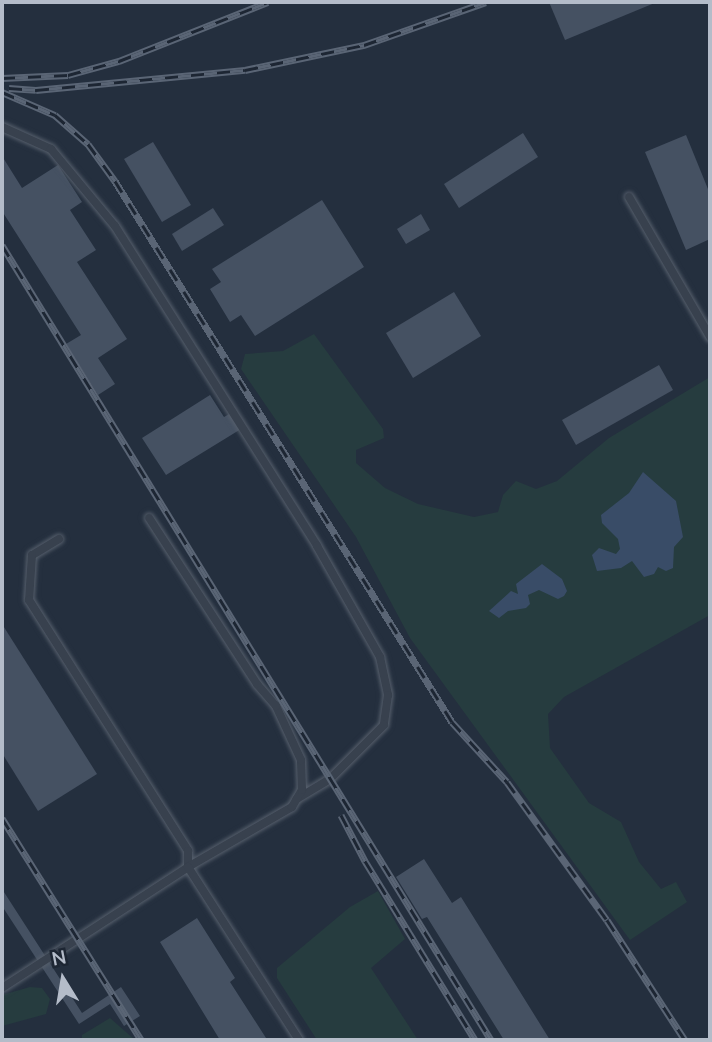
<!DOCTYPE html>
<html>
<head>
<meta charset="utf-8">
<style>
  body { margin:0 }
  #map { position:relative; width:712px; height:1042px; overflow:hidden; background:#242f3e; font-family:"Nunito Sans",sans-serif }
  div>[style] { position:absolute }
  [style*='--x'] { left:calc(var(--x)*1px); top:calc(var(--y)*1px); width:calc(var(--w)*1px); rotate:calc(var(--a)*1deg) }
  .green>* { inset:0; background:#263c3f }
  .water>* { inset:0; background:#394c67 }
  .building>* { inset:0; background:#455162 }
  .roads { filter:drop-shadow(0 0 2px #565f6c) drop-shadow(0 0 2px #565f6c) }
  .service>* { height:8px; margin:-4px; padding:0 4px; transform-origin:4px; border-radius:4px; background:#38414e }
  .rail>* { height:7px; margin-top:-3.5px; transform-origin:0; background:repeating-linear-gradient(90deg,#1d2633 0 13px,#5a6575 0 26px); box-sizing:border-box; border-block:2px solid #5a6575 }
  span { translate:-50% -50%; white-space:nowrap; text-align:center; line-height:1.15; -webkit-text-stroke:5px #1d2633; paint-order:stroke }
  .frame { position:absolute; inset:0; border:4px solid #b4bcc9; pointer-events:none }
  .north { position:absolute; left:28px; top:944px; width:70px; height:70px; -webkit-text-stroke:5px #1d2633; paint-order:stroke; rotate:349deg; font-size:19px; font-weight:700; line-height:28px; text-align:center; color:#b4bcc9 }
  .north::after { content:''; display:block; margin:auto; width:24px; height:32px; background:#b4bcc9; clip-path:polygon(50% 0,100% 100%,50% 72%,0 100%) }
</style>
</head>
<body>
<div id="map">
  <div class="green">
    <i style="clip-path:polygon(314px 334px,383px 429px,384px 438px,356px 450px,356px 463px,385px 488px,418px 504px,474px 517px,498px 512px,503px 495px,516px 481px,536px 489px,557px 481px,609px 438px,710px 377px,710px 615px,564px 697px,548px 714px,550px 748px,589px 803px,621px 822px,639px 862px,661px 889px,676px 882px,687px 902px,630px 940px,410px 638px,356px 537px,241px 369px,245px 354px,283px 351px)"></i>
    <i style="clip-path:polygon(378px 891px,405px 939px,371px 968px,418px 1040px,317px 1040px,277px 978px,277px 968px,350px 907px)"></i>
    <i style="clip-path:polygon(30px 987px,42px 988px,50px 999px,46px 1014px,2px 1026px,2px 995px)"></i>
    <i style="clip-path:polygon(110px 1018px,135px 1040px,82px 1040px,82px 1035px)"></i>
  </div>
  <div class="water">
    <i style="clip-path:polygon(643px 472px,676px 501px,683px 537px,674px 547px,673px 568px,666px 571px,658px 567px,654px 574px,644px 577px,632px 561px,621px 568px,597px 571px,592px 555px,599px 548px,616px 554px,620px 549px,618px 539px,602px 523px,601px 515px,629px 493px)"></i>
    <i style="clip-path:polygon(542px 564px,562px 579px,567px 591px,564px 596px,558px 599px,539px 590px,528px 595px,530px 604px,526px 608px,508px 611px,499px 618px,489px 611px,511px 591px,518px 594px,516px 584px)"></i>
  </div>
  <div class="building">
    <i style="clip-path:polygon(549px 2px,657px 2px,565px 40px)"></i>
    <i style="clip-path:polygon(523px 133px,538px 157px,459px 208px,444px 184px)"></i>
    <i style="clip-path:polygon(686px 135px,710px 194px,710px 239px,686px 250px,645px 152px)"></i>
    <i style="clip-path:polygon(153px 142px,191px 205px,162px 222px,124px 159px)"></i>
    <i style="clip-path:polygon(2px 156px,22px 188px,58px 165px,82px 202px,70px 210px,96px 250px,77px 262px,127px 339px,98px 358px,115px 384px,98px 395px,66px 344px,81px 335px,2px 211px)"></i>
    <i style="clip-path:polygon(322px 200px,364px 267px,255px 336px,241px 315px,230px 322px,210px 289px,221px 282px,212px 269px)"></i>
    <i style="clip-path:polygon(213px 208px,224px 225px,182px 251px,172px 234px)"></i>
    <i style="clip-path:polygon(421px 214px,430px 230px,406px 244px,397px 229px)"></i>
    <i style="clip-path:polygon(454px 292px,481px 336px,413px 378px,386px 333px)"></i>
    <i style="clip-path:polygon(659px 365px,673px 390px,576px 445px,562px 420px)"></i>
    <i style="clip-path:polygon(210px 395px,224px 417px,231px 413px,241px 429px,166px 475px,142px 438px)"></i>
    <i style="clip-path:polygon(2px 624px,97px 774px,38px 811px,2px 753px)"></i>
    <i style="clip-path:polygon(424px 859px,452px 903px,461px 897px,550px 1040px,504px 1040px,427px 917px,422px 919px,396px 877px)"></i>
    <i style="clip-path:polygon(2px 889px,82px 1013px,121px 987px,140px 1016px,124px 1026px,110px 1004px,79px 1024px,2px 906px)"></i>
    <i style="clip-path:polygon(197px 918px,235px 978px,230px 982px,266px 1038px,263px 1040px,220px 1040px,160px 942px)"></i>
  </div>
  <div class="roads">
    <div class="service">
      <i style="--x:2;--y:127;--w:54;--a:24.2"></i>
      <i style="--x:51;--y:149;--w:100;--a:50.3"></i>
      <i style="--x:115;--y:226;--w:378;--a:57.7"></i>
      <i style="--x:317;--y:546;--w:128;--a:60.4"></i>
      <i style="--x:380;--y:657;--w:39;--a:78"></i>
      <i style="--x:388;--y:695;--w:30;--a:98"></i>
      <i style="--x:384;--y:725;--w:76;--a:135"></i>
      <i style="--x:330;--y:779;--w:39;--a:149"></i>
      <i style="--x:629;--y:197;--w:162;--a:59.9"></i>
      <i style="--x:59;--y:539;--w:31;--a:149"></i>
      <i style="--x:32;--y:555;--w:45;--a:93.8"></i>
      <i style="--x:29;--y:600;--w:297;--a:57.6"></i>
      <i style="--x:188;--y:851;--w:16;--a:90"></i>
      <i style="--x:188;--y:867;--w:120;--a:-30"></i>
      <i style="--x:292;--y:807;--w:20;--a:-60"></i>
      <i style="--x:302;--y:790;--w:30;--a:-92"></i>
      <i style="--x:301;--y:760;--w:60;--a:-114.8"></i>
      <i style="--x:276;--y:706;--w:29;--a:-131"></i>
      <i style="--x:257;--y:684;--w:198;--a:-123"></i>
      <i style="--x:2;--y:988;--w:222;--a:-33"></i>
      <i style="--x:188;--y:867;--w:206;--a:57.3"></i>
    </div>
  </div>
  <div class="rail">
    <i style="--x:2;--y:78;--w:66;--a:-2.6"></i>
    <i style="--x:68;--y:75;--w:53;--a:-15.4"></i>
    <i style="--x:119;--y:61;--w:160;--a:-21.6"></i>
    <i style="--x:9;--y:88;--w:27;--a:4"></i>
    <i style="--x:36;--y:90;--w:210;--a:-5.5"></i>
    <i style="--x:245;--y:70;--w:122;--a:-11.9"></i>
    <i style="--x:364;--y:45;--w:129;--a:-19.4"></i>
    <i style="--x:2;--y:92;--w:58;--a:23.5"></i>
    <i style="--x:55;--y:115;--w:44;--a:41.3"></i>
    <i style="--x:88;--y:144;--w:46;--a:53.9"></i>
    <i style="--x:115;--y:181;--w:637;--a:58.08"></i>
    <i style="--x:452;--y:722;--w:81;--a:47.5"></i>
    <i style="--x:507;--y:782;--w:170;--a:54.1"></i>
    <i style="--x:607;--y:920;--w:143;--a:57"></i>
    <i style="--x:2;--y:245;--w:933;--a:58.4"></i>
    <i style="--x:341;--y:815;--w:52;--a:62.4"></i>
    <i style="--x:365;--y:861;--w:210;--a:58.4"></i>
    <i style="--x:2;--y:818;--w:262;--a:57.9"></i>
  </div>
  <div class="frame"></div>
  <div class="north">N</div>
</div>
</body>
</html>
